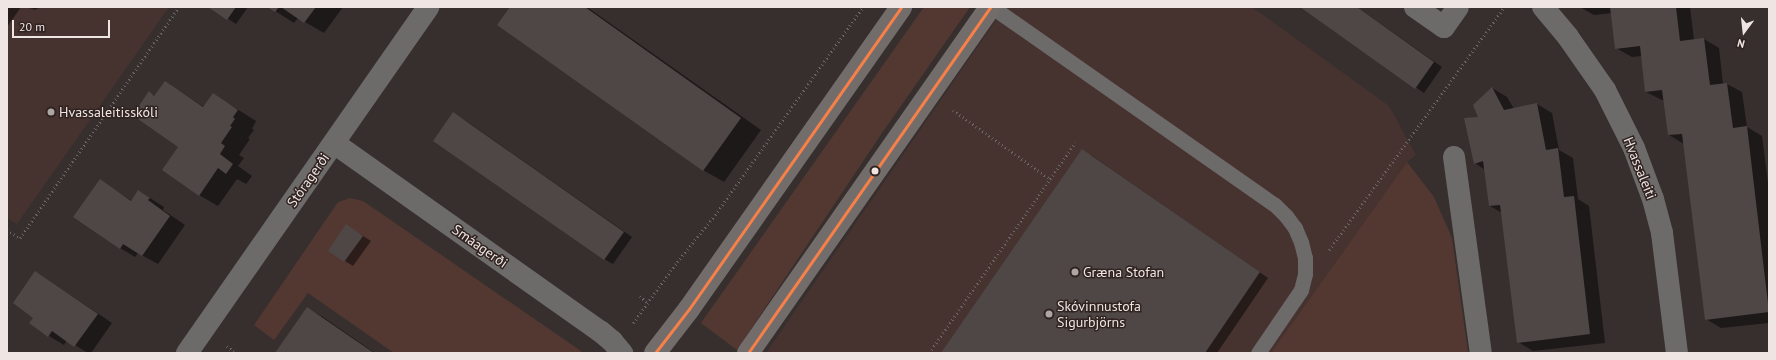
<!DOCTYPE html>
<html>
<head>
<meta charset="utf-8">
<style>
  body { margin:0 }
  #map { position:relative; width:1776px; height:360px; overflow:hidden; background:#362f2e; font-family:"PT Sans",sans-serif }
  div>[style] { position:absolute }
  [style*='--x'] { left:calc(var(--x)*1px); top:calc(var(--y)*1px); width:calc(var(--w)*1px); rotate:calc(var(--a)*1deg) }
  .built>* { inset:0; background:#463330 }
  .green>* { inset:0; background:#533832 }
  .shadow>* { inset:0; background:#0007 }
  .building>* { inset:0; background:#4e4746 }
  .path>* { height:2.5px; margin-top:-1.25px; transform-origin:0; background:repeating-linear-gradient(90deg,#696565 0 1px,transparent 0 4px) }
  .lane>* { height:15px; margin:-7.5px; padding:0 7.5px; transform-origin:7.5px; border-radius:7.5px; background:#6d6a6a }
  .street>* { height:22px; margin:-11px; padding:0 11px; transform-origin:11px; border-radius:11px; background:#6d6a6a }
  .secondary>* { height:22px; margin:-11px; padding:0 11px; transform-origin:11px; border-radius:11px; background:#726c6b }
  .bus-1>* { height:3px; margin:-1.5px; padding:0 1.5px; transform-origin:1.5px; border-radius:1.5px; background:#f78048 }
  .dots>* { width:11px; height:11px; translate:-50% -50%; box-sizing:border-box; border:2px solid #302320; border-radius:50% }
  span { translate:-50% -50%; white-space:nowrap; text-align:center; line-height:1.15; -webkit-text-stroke:3px #302320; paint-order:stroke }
  .poi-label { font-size:14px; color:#efe6e4 }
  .left { translate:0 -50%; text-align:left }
  .street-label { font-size:14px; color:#efe6e4 }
  .frame { position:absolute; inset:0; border:8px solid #efe6e4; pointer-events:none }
  .north { position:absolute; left:1724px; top:12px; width:40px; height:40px; -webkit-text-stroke:3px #302320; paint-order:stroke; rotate:195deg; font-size:11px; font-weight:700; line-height:16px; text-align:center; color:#efe6e4 }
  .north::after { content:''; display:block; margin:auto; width:14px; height:18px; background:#efe6e4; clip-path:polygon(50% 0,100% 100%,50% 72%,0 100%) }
  .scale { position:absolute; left:12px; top:20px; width:98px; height:18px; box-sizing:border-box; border:2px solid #efe6e4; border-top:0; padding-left:5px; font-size:12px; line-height:14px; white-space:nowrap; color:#efe6e4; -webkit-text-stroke:3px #302320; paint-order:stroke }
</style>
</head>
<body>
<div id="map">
  <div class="built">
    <i style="clip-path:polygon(7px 7px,169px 7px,17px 224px,7px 218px)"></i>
    <i style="clip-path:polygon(1005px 7px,1252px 7px,1389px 106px,1416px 155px,1407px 162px,1271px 353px,766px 353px)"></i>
  </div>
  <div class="green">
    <i style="clip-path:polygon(924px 7px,970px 7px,882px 133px,737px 350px,701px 323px)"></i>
    <i style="clip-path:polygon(1407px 162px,1434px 197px,1452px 238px,1468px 352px,1271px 353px)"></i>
    <i style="clip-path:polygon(350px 198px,363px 201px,581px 351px,581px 353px,394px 353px,308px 293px,274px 340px,254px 325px,338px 202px)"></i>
  </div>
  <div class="shadow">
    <i style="clip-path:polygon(7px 7px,21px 7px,7px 27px)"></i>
    <i style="clip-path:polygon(26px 7px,41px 7px,35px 10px)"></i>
    <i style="clip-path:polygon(210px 7px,248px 7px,236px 24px)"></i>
    <i style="clip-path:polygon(269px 7px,343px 7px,324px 33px,298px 18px,294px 23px)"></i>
    <i style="clip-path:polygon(511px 7px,587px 7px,761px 130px,724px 182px,703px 170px)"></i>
    <i style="clip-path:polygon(1302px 7px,1357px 7px,1442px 67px,1424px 93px)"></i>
    <i style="clip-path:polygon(1580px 7px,1690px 7px,1694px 40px,1704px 39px,1719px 48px,1723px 84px,1727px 84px,1742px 92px,1747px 127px,1762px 136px,1769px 191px,1769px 323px,1721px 328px,1706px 319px,1684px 144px,1669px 135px,1665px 100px,1662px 100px,1646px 92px,1642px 56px,1632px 57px,1616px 48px,1612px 13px,1594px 15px)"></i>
    <i style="clip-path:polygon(165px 82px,204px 107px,213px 94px,256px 121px,252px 129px,254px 130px,248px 138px,250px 139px,239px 155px,244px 158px,238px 166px,252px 176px,246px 184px,237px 179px,218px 206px,199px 195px,179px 146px,149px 93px,155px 96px)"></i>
    <i style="clip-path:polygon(1492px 88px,1507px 97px,1514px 109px,1537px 104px,1552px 113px,1559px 150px,1573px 158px,1578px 199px,1589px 206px,1605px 343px,1533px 351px,1518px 342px,1502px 213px,1490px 206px,1485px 170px,1475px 163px,1480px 118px)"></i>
    <i style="clip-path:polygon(462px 118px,632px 237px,613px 264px,604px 259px)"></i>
    <i style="clip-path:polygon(1091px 155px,1268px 278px,1217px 353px,942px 353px)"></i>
    <i style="clip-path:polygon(100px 180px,132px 201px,139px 191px,164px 207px,163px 210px,185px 225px,158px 264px,138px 253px,135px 257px,120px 248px)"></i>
    <i style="clip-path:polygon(355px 231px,371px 241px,353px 266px,329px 251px)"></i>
    <i style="clip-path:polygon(36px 272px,112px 323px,91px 353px,88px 353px,67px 340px,64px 345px,49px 336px,35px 317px)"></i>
    <i style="clip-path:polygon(307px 308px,323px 317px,375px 353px,276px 353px)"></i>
  </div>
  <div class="building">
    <i style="clip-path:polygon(208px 7px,236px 7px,227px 20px)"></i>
    <i style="clip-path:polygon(267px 7px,279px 7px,275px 12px)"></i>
    <i style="clip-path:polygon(281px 7px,316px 7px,304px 23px)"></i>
    <i style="clip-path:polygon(510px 7px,585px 7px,741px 118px,703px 171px,497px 25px)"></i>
    <i style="clip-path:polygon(1300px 7px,1357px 7px,1434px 62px,1415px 89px)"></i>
    <i style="clip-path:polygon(1610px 7px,1676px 7px,1680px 41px,1704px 38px,1710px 85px,1727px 83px,1733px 128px,1747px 126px,1769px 312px,1705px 320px,1682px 134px,1668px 135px,1662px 90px,1645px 92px,1640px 46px,1615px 49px)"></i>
    <i style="clip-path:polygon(165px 81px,203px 107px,213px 93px,238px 110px,233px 117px,235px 119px,230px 126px,232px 127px,221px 143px,225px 146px,220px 154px,233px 164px,226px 174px,218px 168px,199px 196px,162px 170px,178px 147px,138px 119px,140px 117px,134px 113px,149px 91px,154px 96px)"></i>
    <i style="clip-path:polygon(1492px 87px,1504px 110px,1537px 103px,1546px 150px,1558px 148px,1564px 197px,1574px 196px,1590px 334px,1517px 343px,1500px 205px,1489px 206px,1483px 161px,1474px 164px,1464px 118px,1478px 117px,1473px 105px)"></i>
    <i style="clip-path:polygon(453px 112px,624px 232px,604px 260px,433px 141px)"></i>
    <i style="clip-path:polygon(1082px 149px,1260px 272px,1205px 353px,941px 353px)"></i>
    <i style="clip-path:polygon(100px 179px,131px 201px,138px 190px,150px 198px,148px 200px,170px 216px,142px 256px,123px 244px,120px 249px,73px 217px)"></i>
    <i style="clip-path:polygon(346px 224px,363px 236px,344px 262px,328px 251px)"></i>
    <i style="clip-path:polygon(35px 271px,98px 314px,74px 347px,52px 331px,48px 337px,29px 323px,33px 318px,13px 303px)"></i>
    <i style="clip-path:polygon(307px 307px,374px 353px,275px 353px)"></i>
  </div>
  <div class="path">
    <i style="--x:953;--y:110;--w:119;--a:35.4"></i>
    <i style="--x:7;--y:230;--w:15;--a:32"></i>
    <i style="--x:20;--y:238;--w:280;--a:-55.5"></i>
    <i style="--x:1329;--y:250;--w:299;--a:-54.2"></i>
    <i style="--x:640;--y:296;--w:9;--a:41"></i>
    <i style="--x:633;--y:323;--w:75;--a:-54.2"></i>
    <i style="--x:677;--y:262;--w:60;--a:-51"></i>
    <i style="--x:715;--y:215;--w:255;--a:-54.6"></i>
    <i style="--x:227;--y:346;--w:11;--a:38"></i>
    <i style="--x:929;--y:353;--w:256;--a:-55.2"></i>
  </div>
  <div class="lane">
    <i style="--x:992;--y:7;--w:345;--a:35"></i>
    <i style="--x:1275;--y:205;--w:16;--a:45"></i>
    <i style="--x:1286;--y:216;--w:15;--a:53"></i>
    <i style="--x:1295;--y:228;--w:15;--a:67"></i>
    <i style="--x:1301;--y:242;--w:16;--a:76"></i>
    <i style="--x:1305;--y:258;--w:16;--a:90"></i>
    <i style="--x:1305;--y:274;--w:16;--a:104"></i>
    <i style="--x:1301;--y:290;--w:76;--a:124.3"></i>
  </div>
  <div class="street">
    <i style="--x:1415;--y:7;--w:35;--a:35"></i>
    <i style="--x:1444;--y:27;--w:24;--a:-55"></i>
    <i style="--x:1543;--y:7;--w:39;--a:50"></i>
    <i style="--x:1568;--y:37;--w:65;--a:55.1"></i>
    <i style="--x:1605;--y:90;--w:65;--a:63.4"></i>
    <i style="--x:1634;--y:148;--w:54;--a:69.6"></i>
    <i style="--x:1653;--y:199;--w:35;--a:75"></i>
    <i style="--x:1662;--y:233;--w:121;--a:82.9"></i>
    <i style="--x:334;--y:143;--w:326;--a:35.3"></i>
    <i style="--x:600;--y:331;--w:16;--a:40"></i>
    <i style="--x:612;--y:341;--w:16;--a:50"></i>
    <i style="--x:1454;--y:157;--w:198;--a:82.2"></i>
    <i style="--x:187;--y:353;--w:422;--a:-55.1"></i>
  </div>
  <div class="secondary">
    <i style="--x:655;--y:353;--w:56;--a:-52.3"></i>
    <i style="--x:689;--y:309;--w:369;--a:-54.9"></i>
    <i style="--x:748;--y:353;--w:422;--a:-55"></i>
  </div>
  <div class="bus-1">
    <i style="--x:655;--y:353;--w:56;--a:-52.3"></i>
    <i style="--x:689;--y:309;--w:369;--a:-54.9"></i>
    <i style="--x:748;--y:353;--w:422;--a:-55"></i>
  </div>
  <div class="dots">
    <i style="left:51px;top:112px;background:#aea6a4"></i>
    <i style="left:875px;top:171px;background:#efe6e4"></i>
    <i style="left:1075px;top:272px;background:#aea6a4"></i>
    <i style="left:1049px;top:314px;background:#aea6a4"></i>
  </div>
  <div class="poi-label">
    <span class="left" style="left:59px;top:112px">Hvassaleitisskóli</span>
    <span class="left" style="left:1083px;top:272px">Græna Stofan</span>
    <span class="left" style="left:1057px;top:314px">Skóvinnustofa<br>Sigurbjörns</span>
  </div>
  <div class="street-label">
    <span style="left:1640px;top:168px;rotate:68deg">Hvassaleiti</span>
    <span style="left:308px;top:180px;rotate:-55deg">Stóragerði</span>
    <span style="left:480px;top:246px;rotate:35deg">Smáagerði</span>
  </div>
  <div class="frame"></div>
  <div class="north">N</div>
  <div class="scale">20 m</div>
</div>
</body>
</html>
